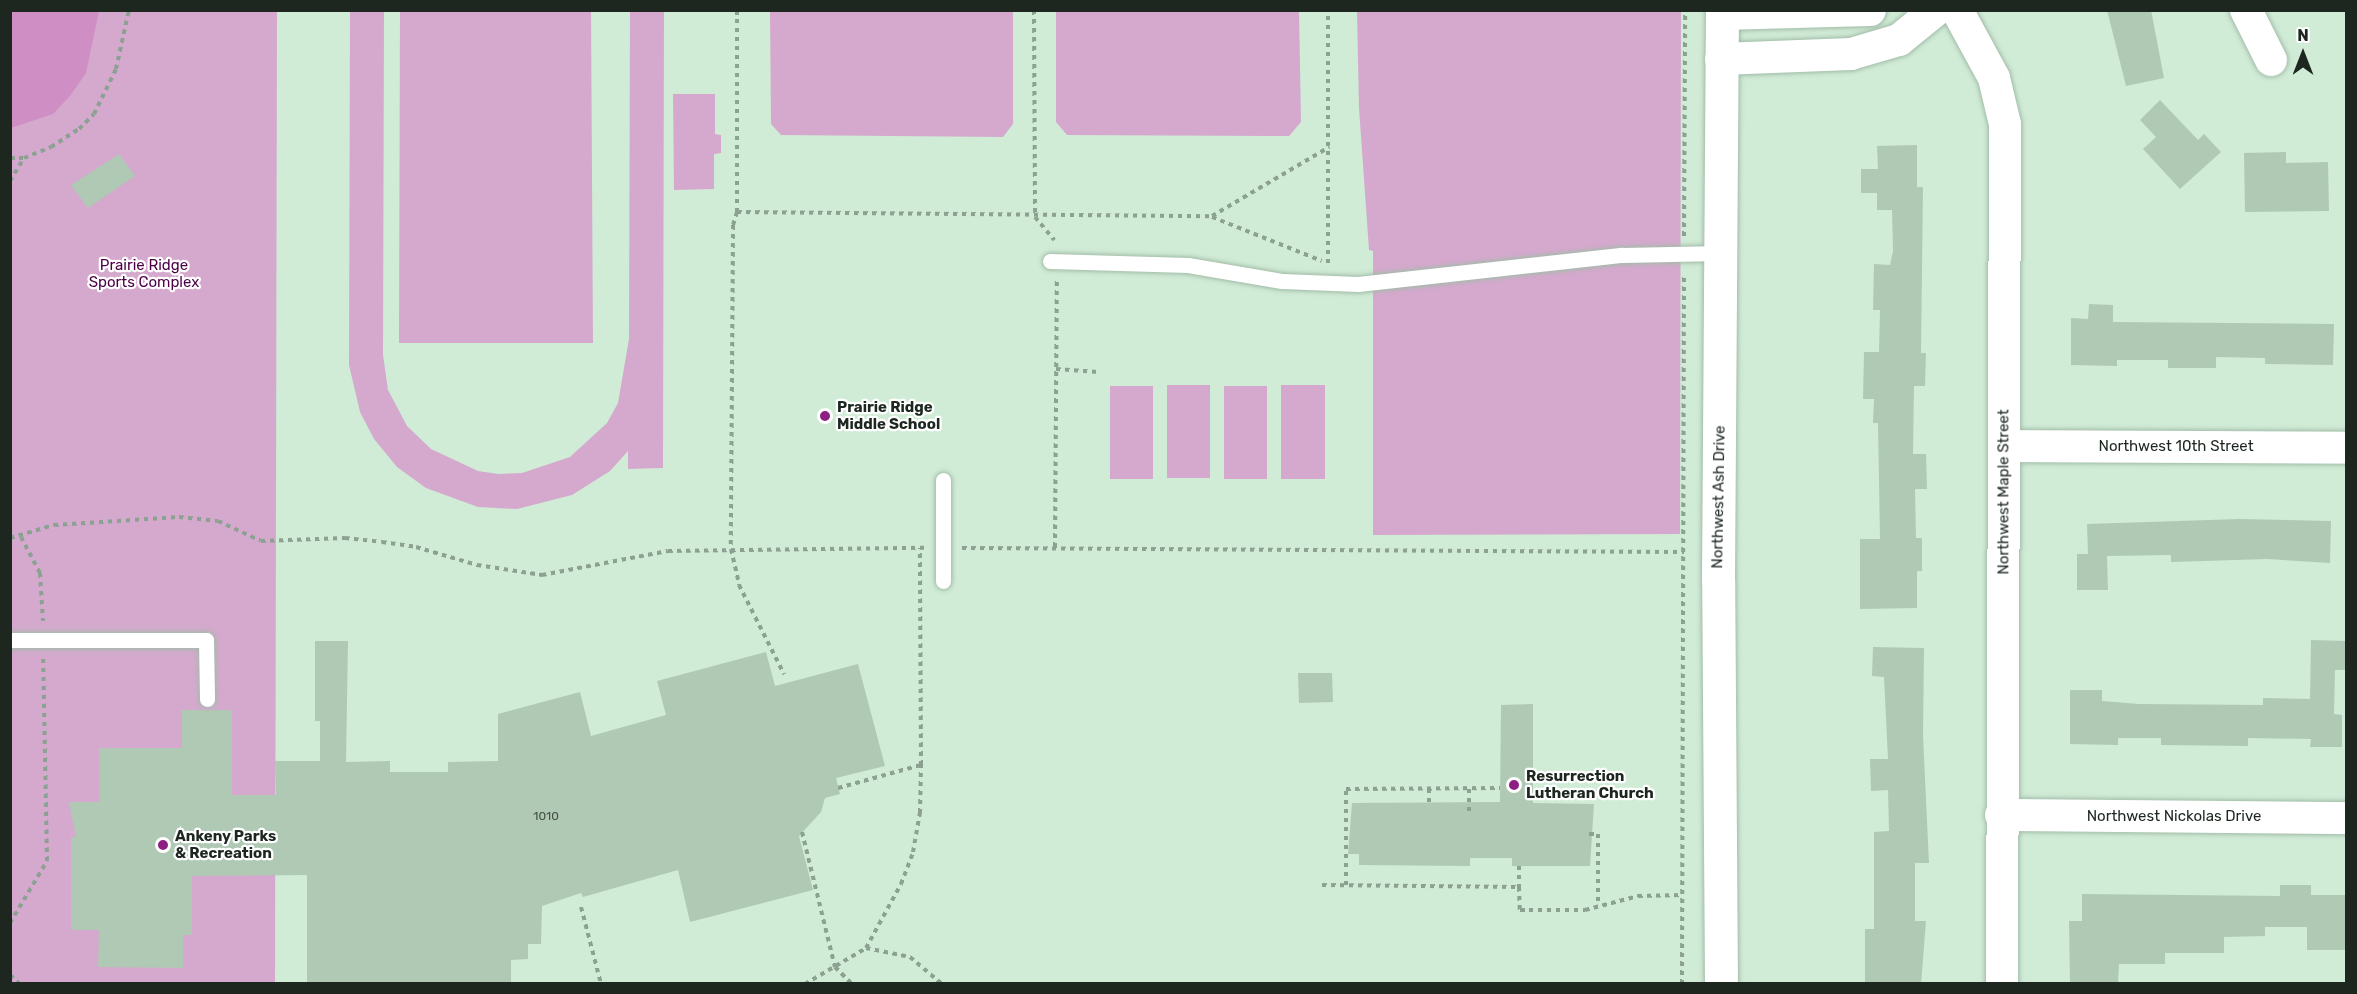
<!DOCTYPE html>
<html>
<head>
<meta charset="utf-8">
<style>
  body { margin:0 }
  #map { position:relative; width:2357px; height:994px; overflow:hidden; background:#d0ebd6; font-family:Rubik,sans-serif }
  div>[style] { position:absolute }
  [style*='--x'] { left:calc(var(--x)*1px); top:calc(var(--y)*1px); width:calc(var(--w)*1px); rotate:calc(var(--a)*1deg) }
  .green>* { inset:0; background:#d4a9cd }
  .water>* { inset:0; background:#cf8fc5 }
  .building>* { inset:0; background:#afc9b5 }
  .path>* { height:4px; margin-top:-2px; transform-origin:0; background:repeating-linear-gradient(90deg,#8ca191 0 4.5px,transparent 0 9px) }
  .roads { filter:drop-shadow(0 0 2px #a2bca8) drop-shadow(0 0 2px #a2bca8) }
  .service>* { height:15px; margin:-7.5px; padding:0 7.5px; transform-origin:7.5px; border-radius:7.5px; background:#fff }
  .minor>* { height:32px; margin:-16px; padding:0 16px; transform-origin:16px; border-radius:16px; background:#fff }
  .tertiary>* { height:33px; margin:-16.5px; padding:0 16.5px; transform-origin:16.5px; border-radius:16.5px; background:#fff }
  .dots>* { width:16px; height:16px; translate:-50% -50%; box-sizing:border-box; border:3px solid #fff; border-radius:50% }
  span { translate:-50% -50%; white-space:nowrap; text-align:center; line-height:1.15; -webkit-text-stroke:4.5px #fff; paint-order:stroke }
  .number-label { font-size:12px; color:#425045 }
  .number-label span { -webkit-text-stroke-width:0 }
  .park-label { font-size:15px; color:#4e0047 }
  .poi-label { font-size:15px; color:#1d2720; font-weight:700 }
  .left { translate:0 -50%; text-align:left }
  .street-label { font-size:15px; color:#1d2720 }
  .frame { position:absolute; inset:0; border:12px solid #1d2720; pointer-events:none }
  .north { position:absolute; left:2273px; top:24px; width:60px; height:60px; -webkit-text-stroke:4px #fff; paint-order:stroke; rotate:0deg; font-size:16px; font-weight:700; line-height:24px; text-align:center; color:#1d2720 }
  .north::after { content:''; display:block; margin:auto; width:21px; height:27px; background:#1d2720; clip-path:polygon(50% 0,100% 100%,50% 72%,0 100%) }
</style>
</head>
<body>
<div id="map">
  <div class="green">
    <i style="clip-path:polygon(10px 11px,277px 11px,275px 983px,11px 983px)"></i>
    <i style="clip-path:polygon(350px 11px,384px 11px,383px 355px,388px 390px,407px 426px,431px 449px,478px 471px,498px 474px,522px 473px,570px 457px,607px 423px,618px 403px,629px 339px,630px 11px,664px 11px,663px 468px,628px 469px,628px 451px,610px 471px,572px 495px,517px 509px,478px 507px,426px 488px,397px 467px,374px 439px,360px 412px,349px 365px)"></i>
    <i style="clip-path:polygon(400px 11px,591px 11px,593px 343px,399px 343px)"></i>
    <i style="clip-path:polygon(770px 11px,1013px 11px,1013px 124px,1003px 137px,781px 135px,771px 124px)"></i>
    <i style="clip-path:polygon(1056px 11px,1299px 11px,1301px 122px,1289px 136px,1067px 135px,1056px 122px)"></i>
    <i style="clip-path:polygon(1357px 11px,1681px 11px,1680px 534px,1373px 535px,1373px 251px,1369px 250px,1359px 108px)"></i>
    <i style="clip-path:polygon(673px 94px,715px 94px,715px 134px,721px 135px,721px 153px,714px 154px,714px 189px,674px 190px)"></i>
    <i style="clip-path:polygon(1167px 385px,1210px 385px,1210px 478px,1167px 478px)"></i>
    <i style="clip-path:polygon(1281px 385px,1325px 385px,1325px 479px,1281px 479px)"></i>
    <i style="clip-path:polygon(1110px 386px,1153px 386px,1153px 479px,1110px 479px)"></i>
    <i style="clip-path:polygon(1224px 386px,1267px 386px,1267px 479px,1224px 479px)"></i>
  </div>
  <div class="water">
    <i style="clip-path:polygon(11px 10px,99px 11px,86px 73px,70px 96px,53px 114px,11px 128px)"></i>
  </div>
  <div class="building">
    <i style="clip-path:polygon(2107px 10px,2151px 10px,2164px 78px,2126px 86px)"></i>
    <i style="clip-path:polygon(2160px 100px,2198px 140px,2204px 134px,2221px 152px,2180px 189px,2143px 149px,2156px 137px,2140px 120px)"></i>
    <i style="clip-path:polygon(1917px 145px,1917px 187px,1923px 187px,1921px 353px,1926px 353px,1925px 386px,1914px 386px,1913px 454px,1926px 454px,1927px 489px,1915px 489px,1916px 538px,1922px 538px,1922px 571px,1917px 571px,1917px 608px,1860px 609px,1860px 539px,1880px 539px,1878px 423px,1873px 423px,1874px 399px,1863px 399px,1864px 352px,1879px 352px,1880px 310px,1873px 310px,1874px 264px,1890px 265px,1893px 251px,1892px 210px,1877px 210px,1877px 193px,1861px 193px,1861px 169px,1878px 169px,1877px 146px)"></i>
    <i style="clip-path:polygon(2286px 152px,2286px 163px,2328px 162px,2329px 211px,2245px 212px,2244px 153px)"></i>
    <i style="clip-path:polygon(119px 154px,135px 176px,88px 208px,71px 185px)"></i>
    <i style="clip-path:polygon(2089px 304px,2113px 305px,2113px 322px,2334px 324px,2333px 365px,2265px 364px,2265px 358px,2216px 357px,2216px 368px,2168px 368px,2168px 360px,2117px 360px,2117px 366px,2071px 365px,2071px 318px,2088px 319px)"></i>
    <i style="clip-path:polygon(2239px 519px,2331px 521px,2330px 563px,2267px 559px,2171px 562px,2171px 555px,2107px 556px,2108px 590px,2077px 590px,2077px 554px,2088px 554px,2087px 524px)"></i>
    <i style="clip-path:polygon(2311px 640px,2346px 641px,2346px 670px,2335px 670px,2334px 714px,2342px 715px,2342px 747px,2310px 747px,2311px 739px,2248px 738px,2248px 746px,2161px 745px,2161px 738px,2118px 738px,2118px 745px,2070px 744px,2070px 690px,2102px 690px,2102px 701px,2139px 704px,2263px 705px,2263px 698px,2310px 699px)"></i>
    <i style="clip-path:polygon(315px 641px,348px 641px,346px 762px,390px 761px,390px 772px,448px 772px,448px 762px,498px 761px,498px 714px,580px 692px,591px 736px,666px 715px,657px 681px,766px 652px,775px 686px,858px 664px,885px 766px,836px 778px,840px 794px,825px 798px,821px 812px,799px 836px,813px 890px,690px 922px,678px 870px,583px 897px,581px 893px,542px 906px,541px 944px,528px 944px,528px 959px,511px 960px,511px 984px,307px 984px,307px 875px,192px 876px,192px 935px,183px 935px,183px 968px,98px 967px,99px 930px,71px 930px,71px 837px,76px 837px,69px 802px,99px 802px,99px 748px,182px 748px,182px 710px,232px 710px,232px 795px,276px 795px,275px 761px,320px 761px,320px 721px,315px 721px)"></i>
    <i style="clip-path:polygon(1873px 647px,1924px 648px,1923px 736px,1929px 863px,1915px 863px,1915px 921px,1926px 921px,1921px 984px,1865px 984px,1865px 929px,1874px 929px,1874px 832px,1889px 831px,1888px 790px,1871px 791px,1870px 759px,1888px 759px,1884px 677px,1872px 676px)"></i>
    <i style="clip-path:polygon(1298px 673px,1332px 673px,1333px 702px,1299px 703px)"></i>
    <i style="clip-path:polygon(1533px 704px,1533px 803px,1594px 804px,1590px 866px,1512px 866px,1512px 858px,1470px 858px,1470px 866px,1359px 865px,1359px 854px,1348px 854px,1352px 803px,1500px 802px,1501px 705px)"></i>
    <i style="clip-path:polygon(2280px 885px,2311px 885px,2311px 895px,2346px 895px,2345px 950px,2307px 950px,2307px 927px,2265px 927px,2265px 936px,2224px 937px,2224px 953px,2165px 953px,2165px 964px,2119px 964px,2118px 984px,2070px 984px,2069px 921px,2082px 921px,2082px 894px,2280px 896px)"></i>
  </div>
  <div class="path">
    <i style="--x:737;--y:10;--w:202;--a:90"></i>
    <i style="--x:737;--y:212;--w:14;--a:107"></i>
    <i style="--x:733;--y:225;--w:324;--a:90.4"></i>
    <i style="--x:731;--y:549;--w:37;--a:77"></i>
    <i style="--x:739;--y:585;--w:100;--a:63.2"></i>
    <i style="--x:1034;--y:10;--w:207;--a:89.7"></i>
    <i style="--x:1035;--y:217;--w:30;--a:50"></i>
    <i style="--x:10;--y:158;--w:14;--a:0"></i>
    <i style="--x:24;--y:158;--w:29;--a:-22"></i>
    <i style="--x:51;--y:147;--w:33;--a:-33"></i>
    <i style="--x:79;--y:129;--w:21;--a:-45"></i>
    <i style="--x:94;--y:114;--w:50;--a:-63.9"></i>
    <i style="--x:116;--y:69;--w:60;--a:-77.6"></i>
    <i style="--x:10;--y:181;--w:27;--a:-59"></i>
    <i style="--x:737;--y:212;--w:475;--a:0.5"></i>
    <i style="--x:1212;--y:216;--w:136;--a:-30.5"></i>
    <i style="--x:1212;--y:217;--w:118;--a:21.8"></i>
    <i style="--x:1684;--y:236;--w:226;--a:-89.7"></i>
    <i style="--x:1328;--y:263;--w:253;--a:-90"></i>
    <i style="--x:1056;--y:369;--w:42;--a:4.1"></i>
    <i style="--x:21;--y:537;--w:41;--a:62.2"></i>
    <i style="--x:40;--y:573;--w:48;--a:86.4"></i>
    <i style="--x:10;--y:538;--w:46;--a:-16.5"></i>
    <i style="--x:54;--y:525;--w:125;--a:-3.7"></i>
    <i style="--x:179;--y:517;--w:39;--a:6"></i>
    <i style="--x:218;--y:521;--w:47;--a:24.9"></i>
    <i style="--x:261;--y:541;--w:84;--a:-2"></i>
    <i style="--x:345;--y:538;--w:37;--a:6"></i>
    <i style="--x:382;--y:542;--w:34;--a:8"></i>
    <i style="--x:416;--y:547;--w:64;--a:16.4"></i>
    <i style="--x:477;--y:565;--w:66;--a:8.7"></i>
    <i style="--x:542;--y:575;--w:128;--a:-10.8"></i>
    <i style="--x:668;--y:551;--w:256;--a:-0.7"></i>
    <i style="--x:1055;--y:547;--w:267;--a:-89.6"></i>
    <i style="--x:962;--y:548;--w:722;--a:0.32"></i>
    <i style="--x:838;--y:788;--w:86;--a:-15.5"></i>
    <i style="--x:1429;--y:789;--w:13;--a:90"></i>
    <i style="--x:1469;--y:811;--w:22;--a:-90"></i>
    <i style="--x:802;--y:832;--w:139;--a:76.3"></i>
    <i style="--x:835;--y:967;--w:24;--a:45"></i>
    <i style="--x:1589;--y:834;--w:9;--a:0"></i>
    <i style="--x:1598;--y:834;--w:72;--a:90"></i>
    <i style="--x:1519;--y:866;--w:21;--a:90"></i>
    <i style="--x:1322;--y:885;--w:197;--a:0.6"></i>
    <i style="--x:1519;--y:887;--w:23;--a:88"></i>
    <i style="--x:1520;--y:910;--w:65;--a:0"></i>
    <i style="--x:1585;--y:910;--w:55;--a:-14.8"></i>
    <i style="--x:1638;--y:896;--w:45;--a:-1.3"></i>
    <i style="--x:1346;--y:885;--w:96;--a:-90"></i>
    <i style="--x:1346;--y:789;--w:154;--a:-0.4"></i>
    <i style="--x:581;--y:907;--w:80;--a:75.4"></i>
    <i style="--x:10;--y:923;--w:72;--a:-59.2"></i>
    <i style="--x:47;--y:861;--w:203;--a:-91.1"></i>
    <i style="--x:866;--y:948;--w:45;--a:11.6"></i>
    <i style="--x:910;--y:957;--w:42;--a:40.2"></i>
    <i style="--x:10;--y:975;--w:13;--a:42"></i>
    <i style="--x:805;--y:984;--w:71;--a:-30.5"></i>
    <i style="--x:866;--y:948;--w:73;--a:-61.3"></i>
    <i style="--x:901;--y:884;--w:34;--a:-69"></i>
    <i style="--x:913;--y:852;--w:40;--a:-80"></i>
    <i style="--x:920;--y:813;--w:48;--a:-88.8"></i>
    <i style="--x:921;--y:765;--w:217;--a:-90.3"></i>
    <i style="--x:1682;--y:984;--w:711;--a:-89.84"></i>
  </div>
  <div class="roads">
    <div class="service">
      <i style="--x:1050;--y:261;--w:138;--a:1.7"></i>
      <i style="--x:1188;--y:265;--w:95;--a:9.7"></i>
      <i style="--x:1282;--y:281;--w:76;--a:2.3"></i>
      <i style="--x:1358;--y:284;--w:266;--a:-6.3"></i>
      <i style="--x:1622;--y:255;--w:99;--a:-1.2"></i>
      <i style="--x:943;--y:480;--w:101;--a:90"></i>
      <i style="--x:10;--y:640;--w:196;--a:0"></i>
      <i style="--x:206;--y:640;--w:59;--a:89"></i>
    </div>
    <div class="minor">
      <i style="--x:1957;--y:10;--w:77;--a:61.4"></i>
      <i style="--x:1994;--y:78;--w:47;--a:76.6"></i>
      <i style="--x:2005;--y:124;--w:860;--a:90.2"></i>
      <i style="--x:2246;--y:10;--w:56;--a:63.4"></i>
      <i style="--x:1722;--y:14;--w:148;--a:-1.5"></i>
      <i style="--x:1721;--y:59;--w:130;--a:-2.2"></i>
      <i style="--x:1851;--y:54;--w:50;--a:-16.3"></i>
      <i style="--x:1899;--y:40;--w:48;--a:-39"></i>
      <i style="--x:2005;--y:446;--w:341;--a:0.3"></i>
      <i style="--x:2001;--y:815;--w:345;--a:0.5"></i>
    </div>
    <div class="tertiary">
      <i style="--x:1721;--y:984;--w:404;--a:-90.4"></i>
      <i style="--x:1718;--y:580;--w:570;--a:-89.6"></i>
    </div>
  </div>
  <div class="dots">
    <i style="left:825px;top:416px;background:#8d1f83"></i>
    <i style="left:1514px;top:785px;background:#8d1f83"></i>
    <i style="left:163px;top:845px;background:#8d1f83"></i>
  </div>
  <div class="number-label">
    <span style="left:546px;top:817px">1010</span>
  </div>
  <div class="park-label">
    <span style="left:144px;top:274px">Prairie Ridge<br>Sports Complex</span>
  </div>
  <div class="poi-label">
    <span class="left" style="left:837px;top:416px">Prairie Ridge<br>Middle School</span>
    <span class="left" style="left:1526px;top:785px">Resurrection<br>Lutheran Church</span>
    <span class="left" style="left:175px;top:845px">Ankeny Parks<br>&amp; Recreation</span>
  </div>
  <div class="street-label">
    <span style="left:2176px;top:447px">Northwest 10th Street</span>
    <span style="left:2004px;top:492px;rotate:-90deg">Northwest Maple Street</span>
    <span style="left:1719px;top:497px;rotate:-89deg">Northwest Ash Drive</span>
    <span style="left:2174px;top:817px">Northwest Nickolas Drive</span>
  </div>
  <div class="frame"></div>
  <div class="north">N</div>
</div>
</body>
</html>
